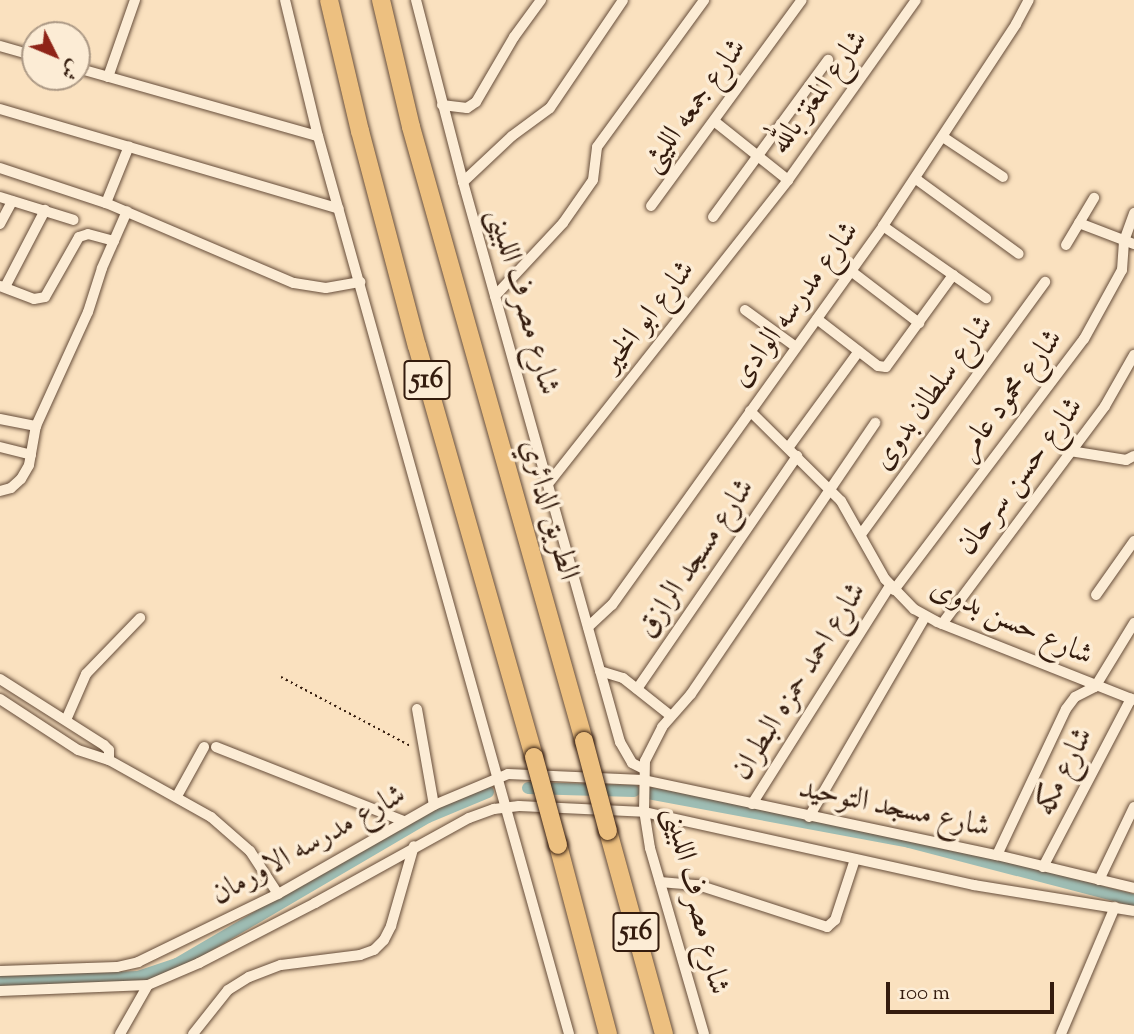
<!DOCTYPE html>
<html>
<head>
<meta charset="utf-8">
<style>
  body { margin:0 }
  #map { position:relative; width:1134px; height:1034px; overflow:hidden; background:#fae1bf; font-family:"Sorts Mill Goudy",Amiri,serif }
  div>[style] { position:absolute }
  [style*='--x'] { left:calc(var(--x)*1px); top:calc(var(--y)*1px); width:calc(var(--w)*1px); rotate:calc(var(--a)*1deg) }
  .canal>* { height:12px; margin:-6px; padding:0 6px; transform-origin:6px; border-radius:6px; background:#9ebdb4 }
  .path>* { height:2px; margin-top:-1px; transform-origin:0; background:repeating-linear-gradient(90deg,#341c0e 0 2px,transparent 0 5.5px) }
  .roads { filter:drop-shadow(0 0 2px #664d3a) drop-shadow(0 0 2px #664d3a) }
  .minor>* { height:10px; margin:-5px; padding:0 5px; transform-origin:5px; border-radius:5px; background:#fcecd5 }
  .motorway>* { height:18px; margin:-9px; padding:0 9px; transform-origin:9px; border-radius:9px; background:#edc080 }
  .bridges { filter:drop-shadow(0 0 2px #341c0e) drop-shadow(0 0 2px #341c0e) }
  .motorway-bridge>* { height:18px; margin:-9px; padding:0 9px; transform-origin:9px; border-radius:9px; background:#edc080 }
  span { translate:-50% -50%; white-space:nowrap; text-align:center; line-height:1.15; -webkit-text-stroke:7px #fcecd5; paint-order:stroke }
  .shield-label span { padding:2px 5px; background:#fcecd5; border:2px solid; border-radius:5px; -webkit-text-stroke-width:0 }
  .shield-label { font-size:28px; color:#341c0e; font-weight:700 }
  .street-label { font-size:30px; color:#341c0e }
  .north { position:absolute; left:21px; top:21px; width:70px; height:70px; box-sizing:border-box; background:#fcecd5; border:2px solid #ac9985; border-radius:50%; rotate:133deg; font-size:19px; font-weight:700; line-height:28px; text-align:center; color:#341c0e }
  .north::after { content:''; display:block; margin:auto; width:24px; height:32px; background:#8f2418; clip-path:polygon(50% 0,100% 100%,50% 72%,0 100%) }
  .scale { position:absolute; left:886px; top:982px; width:168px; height:32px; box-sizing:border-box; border:4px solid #341c0e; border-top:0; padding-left:9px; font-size:21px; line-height:24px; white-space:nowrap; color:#341c0e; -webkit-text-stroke:5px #fcecd5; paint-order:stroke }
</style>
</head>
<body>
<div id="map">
  <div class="canal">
    <i style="--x:528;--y:788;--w:106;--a:1.6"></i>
    <i style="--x:648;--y:793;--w:266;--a:10.6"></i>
    <i style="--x:909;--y:842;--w:232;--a:14.5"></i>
    <i style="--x:0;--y:982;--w:138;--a:-2.1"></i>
    <i style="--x:138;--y:977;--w:41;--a:-18.4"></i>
    <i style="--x:177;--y:964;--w:291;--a:-30.4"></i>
    <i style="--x:428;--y:817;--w:65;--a:-22.6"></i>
  </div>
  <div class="path">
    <i style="--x:281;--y:677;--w:147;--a:28"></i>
  </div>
  <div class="roads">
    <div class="minor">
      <i style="--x:285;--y:0;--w:140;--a:76.4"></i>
      <i style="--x:318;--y:136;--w:932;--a:74.38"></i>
      <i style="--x:416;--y:0;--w:188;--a:75.5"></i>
      <i style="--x:463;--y:182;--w:582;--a:74.34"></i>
      <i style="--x:620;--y:742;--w:24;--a:60"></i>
      <i style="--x:632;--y:763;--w:13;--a:27"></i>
      <i style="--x:0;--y:46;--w:36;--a:16"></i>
      <i style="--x:77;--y:68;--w:250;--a:15.8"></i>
      <i style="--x:108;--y:77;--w:82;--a:-70.7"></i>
      <i style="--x:442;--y:105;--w:25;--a:7"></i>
      <i style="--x:467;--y:108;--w:11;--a:-34"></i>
      <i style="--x:476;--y:102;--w:75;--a:-59.7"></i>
      <i style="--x:514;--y:37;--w:46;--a:-53.9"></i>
      <i style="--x:0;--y:109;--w:353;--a:16.4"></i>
      <i style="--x:714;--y:121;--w:95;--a:38.6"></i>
      <i style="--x:943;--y:137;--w:72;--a:33.7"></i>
      <i style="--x:0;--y:168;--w:112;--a:18.3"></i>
      <i style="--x:106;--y:203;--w:204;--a:23.1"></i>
      <i style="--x:294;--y:283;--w:32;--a:9"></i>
      <i style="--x:326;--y:288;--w:35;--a:-10"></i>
      <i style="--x:916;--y:179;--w:127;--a:36.1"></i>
      <i style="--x:463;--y:182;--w:67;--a:-43.2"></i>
      <i style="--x:512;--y:136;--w:47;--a:-36.4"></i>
      <i style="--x:550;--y:108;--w:130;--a:-55.9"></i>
      <i style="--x:0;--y:197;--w:77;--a:17.3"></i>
      <i style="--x:106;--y:203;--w:61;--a:-68"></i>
      <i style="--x:651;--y:206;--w:255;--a:-53.8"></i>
      <i style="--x:713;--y:217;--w:195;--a:-53.8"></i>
      <i style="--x:1079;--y:223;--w:59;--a:20.9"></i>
      <i style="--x:0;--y:224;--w:26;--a:-62"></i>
      <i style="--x:883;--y:226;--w:126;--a:35"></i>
      <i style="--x:1066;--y:245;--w:55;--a:-59.2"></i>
      <i style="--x:851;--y:271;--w:86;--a:37.4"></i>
      <i style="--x:0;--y:286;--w:36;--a:21"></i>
      <i style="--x:34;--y:299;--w:11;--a:-10"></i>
      <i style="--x:45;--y:297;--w:69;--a:-60.5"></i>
      <i style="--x:79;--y:237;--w:9;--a:-18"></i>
      <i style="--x:88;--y:234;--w:27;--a:15"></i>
      <i style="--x:5;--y:287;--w:87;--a:-62.5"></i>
      <i style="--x:495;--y:296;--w:100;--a:-47"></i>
      <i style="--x:563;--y:223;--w:52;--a:-55.1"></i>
      <i style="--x:593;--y:180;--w:33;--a:-83"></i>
      <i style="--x:597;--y:147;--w:182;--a:-53.9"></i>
      <i style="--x:745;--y:310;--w:63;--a:36"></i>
      <i style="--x:817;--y:319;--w:77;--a:37.6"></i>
      <i style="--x:878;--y:366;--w:8;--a:7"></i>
      <i style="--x:886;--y:367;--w:114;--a:-53.9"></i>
      <i style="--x:750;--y:411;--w:128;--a:44.7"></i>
      <i style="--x:841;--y:501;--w:90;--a:60.6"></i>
      <i style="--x:885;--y:579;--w:42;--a:46"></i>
      <i style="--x:914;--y:609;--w:26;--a:29"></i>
      <i style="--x:937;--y:622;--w:212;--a:21.6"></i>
      <i style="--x:0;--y:419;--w:37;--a:11"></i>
      <i style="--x:0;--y:447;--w:32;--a:14"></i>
      <i style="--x:788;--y:448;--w:120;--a:-53.8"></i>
      <i style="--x:1070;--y:451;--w:57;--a:9.1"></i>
      <i style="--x:1126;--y:460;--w:9;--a:-27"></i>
      <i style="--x:548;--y:484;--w:387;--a:-51.7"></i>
      <i style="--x:788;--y:180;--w:221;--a:-54.6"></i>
      <i style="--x:0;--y:491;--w:11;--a:-15"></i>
      <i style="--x:11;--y:488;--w:13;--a:-42"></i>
      <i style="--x:21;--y:479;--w:16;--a:-60"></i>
      <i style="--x:29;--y:465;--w:40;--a:-80"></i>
      <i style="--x:36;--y:426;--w:125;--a:-65.5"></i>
      <i style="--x:88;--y:312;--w:46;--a:-72.3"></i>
      <i style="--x:102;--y:268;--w:62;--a:-66.3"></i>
      <i style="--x:862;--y:533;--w:311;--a:-53.9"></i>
      <i style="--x:894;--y:590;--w:315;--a:-52.9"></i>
      <i style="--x:1084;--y:339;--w:79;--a:-61.2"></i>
      <i style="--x:1122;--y:270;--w:29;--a:-86"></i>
      <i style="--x:1124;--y:241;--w:30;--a:-70"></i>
      <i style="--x:1096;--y:595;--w:66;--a:-54.9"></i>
      <i style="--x:942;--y:624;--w:272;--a:-53.2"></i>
      <i style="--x:1105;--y:406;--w:59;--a:-60.4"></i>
      <i style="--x:588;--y:627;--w:33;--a:-43"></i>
      <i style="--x:612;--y:605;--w:466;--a:-54.4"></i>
      <i style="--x:883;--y:226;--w:242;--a:-56.6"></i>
      <i style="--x:1016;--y:24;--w:27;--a:-62"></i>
      <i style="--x:600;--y:671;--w:24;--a:17"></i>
      <i style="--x:623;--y:678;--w:61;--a:38.4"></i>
      <i style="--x:0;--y:679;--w:123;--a:32.4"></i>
      <i style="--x:104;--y:745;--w:7;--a:45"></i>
      <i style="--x:109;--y:750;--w:10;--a:90"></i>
      <i style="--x:637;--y:689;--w:283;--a:-55.5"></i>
      <i style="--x:0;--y:699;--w:93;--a:33.2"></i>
      <i style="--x:78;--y:750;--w:33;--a:18"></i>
      <i style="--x:109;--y:760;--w:117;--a:29.2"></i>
      <i style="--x:211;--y:817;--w:52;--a:41.1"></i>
      <i style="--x:250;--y:851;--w:51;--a:56.9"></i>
      <i style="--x:417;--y:709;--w:97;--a:80"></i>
      <i style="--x:66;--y:720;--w:50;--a:-66.5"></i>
      <i style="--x:86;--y:674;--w:78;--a:-46"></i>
      <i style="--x:216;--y:747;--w:202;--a:21.5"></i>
      <i style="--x:177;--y:796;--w:56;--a:-61.1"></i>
      <i style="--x:752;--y:804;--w:258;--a:-57.7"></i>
      <i style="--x:809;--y:817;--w:231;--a:-59.9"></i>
      <i style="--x:997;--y:855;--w:161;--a:-64.7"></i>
      <i style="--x:1066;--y:709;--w:15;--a:-53"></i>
      <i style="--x:1075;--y:697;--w:22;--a:-27"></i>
      <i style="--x:1095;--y:687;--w:75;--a:-58.6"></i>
      <i style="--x:1043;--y:867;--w:190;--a:-62.4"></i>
      <i style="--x:1099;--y:880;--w:81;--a:-64.4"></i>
      <i style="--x:660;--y:882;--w:38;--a:5"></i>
      <i style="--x:698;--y:885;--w:136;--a:18"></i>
      <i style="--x:827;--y:927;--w:11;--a:-41"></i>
      <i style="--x:835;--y:920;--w:64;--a:-71.8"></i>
      <i style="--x:0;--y:971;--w:117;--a:-2"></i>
      <i style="--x:117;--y:967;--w:22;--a:-13"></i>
      <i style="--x:138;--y:962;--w:156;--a:-25.9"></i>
      <i style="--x:278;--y:894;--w:180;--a:-29.7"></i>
      <i style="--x:434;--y:805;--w:80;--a:-22.7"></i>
      <i style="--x:508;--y:774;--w:135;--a:2.5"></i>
      <i style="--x:643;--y:780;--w:362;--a:12"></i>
      <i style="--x:997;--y:855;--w:141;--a:13.5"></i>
      <i style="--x:0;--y:991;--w:148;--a:-2.3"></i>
      <i style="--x:148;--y:985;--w:56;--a:-23.3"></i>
      <i style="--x:199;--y:963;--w:131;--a:-27.3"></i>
      <i style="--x:315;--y:903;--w:176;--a:-28.9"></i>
      <i style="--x:469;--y:818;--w:27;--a:-20"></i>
      <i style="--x:494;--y:809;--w:25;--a:-7"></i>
      <i style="--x:519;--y:806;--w:125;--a:2.7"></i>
      <i style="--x:644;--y:812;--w:338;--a:12.5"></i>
      <i style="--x:974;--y:885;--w:162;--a:9.2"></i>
      <i style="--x:120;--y:1034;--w:56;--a:-60.3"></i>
      <i style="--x:193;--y:1034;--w:56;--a:-51.5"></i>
      <i style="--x:228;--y:990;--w:25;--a:-32"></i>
      <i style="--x:249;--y:977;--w:34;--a:-21"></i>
      <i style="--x:281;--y:965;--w:80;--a:-7.2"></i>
      <i style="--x:360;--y:955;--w:15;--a:-20"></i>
      <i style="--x:374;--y:950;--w:14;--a:-45"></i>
      <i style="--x:384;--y:940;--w:16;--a:-63"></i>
      <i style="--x:391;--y:926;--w:83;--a:-74"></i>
      <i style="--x:704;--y:1034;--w:194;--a:-106.2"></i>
      <i style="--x:650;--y:848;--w:36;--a:-99"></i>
      <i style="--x:644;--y:812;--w:51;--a:-88.9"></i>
      <i style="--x:645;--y:761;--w:38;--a:-63"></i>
      <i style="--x:662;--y:727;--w:44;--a:-48.7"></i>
      <i style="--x:691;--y:694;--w:328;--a:-55.8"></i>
      <i style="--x:1061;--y:1034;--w:138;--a:-67"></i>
    </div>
    <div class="motorway">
      <i style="--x:329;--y:0;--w:135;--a:76.7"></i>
      <i style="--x:360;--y:131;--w:222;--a:75.2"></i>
      <i style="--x:417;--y:346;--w:427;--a:74.1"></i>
      <i style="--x:381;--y:0;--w:130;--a:76.7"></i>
      <i style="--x:411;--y:127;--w:638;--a:74.26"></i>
      <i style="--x:608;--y:831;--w:211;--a:74.6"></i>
      <i style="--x:558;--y:845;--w:196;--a:75.2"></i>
    </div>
  </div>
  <div class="bridges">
    <div class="motorway-bridge">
      <i style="--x:584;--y:741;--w:93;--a:75.1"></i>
      <i style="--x:534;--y:757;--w:91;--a:74.7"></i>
    </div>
  </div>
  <div class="shield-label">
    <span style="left:427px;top:380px">516</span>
    <span style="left:636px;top:932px">516</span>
  </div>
  <div class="street-label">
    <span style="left:820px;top:93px;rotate:-54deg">شارع المعتز بالله</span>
    <span style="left:695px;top:106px;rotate:-54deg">شارع جمعه الليثى</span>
    <span style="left:522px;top:302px;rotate:74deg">شارع مصرف اللبينى</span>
    <span style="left:796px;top:305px;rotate:-54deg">شارع مدرسه الوادى</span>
    <span style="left:649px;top:317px;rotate:-52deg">شارع ابو الخير</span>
    <span style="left:934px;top:393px;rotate:-54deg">شارع سلطان بدوى</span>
    <span style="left:1011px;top:395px;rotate:-53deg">شارع محمود عامر</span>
    <span style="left:1021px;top:477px;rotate:-53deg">شارع حسن سرحان</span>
    <span style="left:548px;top:510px;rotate:74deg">الطريق الدائري</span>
    <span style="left:697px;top:559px;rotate:-56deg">شارع مسجد الرازق</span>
    <span style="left:1011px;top:623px;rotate:24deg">شارع حسن بدوى</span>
    <span style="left:800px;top:682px;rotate:-58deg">شارع احمد حمزه البطران</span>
    <span style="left:1065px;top:772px;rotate:-63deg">شارع مكه</span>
    <span style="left:894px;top:809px;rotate:12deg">شارع مسجد التوحيد</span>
    <span style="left:309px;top:846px;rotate:-29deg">شارع مدرسه الاورمان</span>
    <span style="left:695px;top:901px;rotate:76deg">شارع مصرف اللبينى</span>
  </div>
  <div class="north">ش</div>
  <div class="scale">100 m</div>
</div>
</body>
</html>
